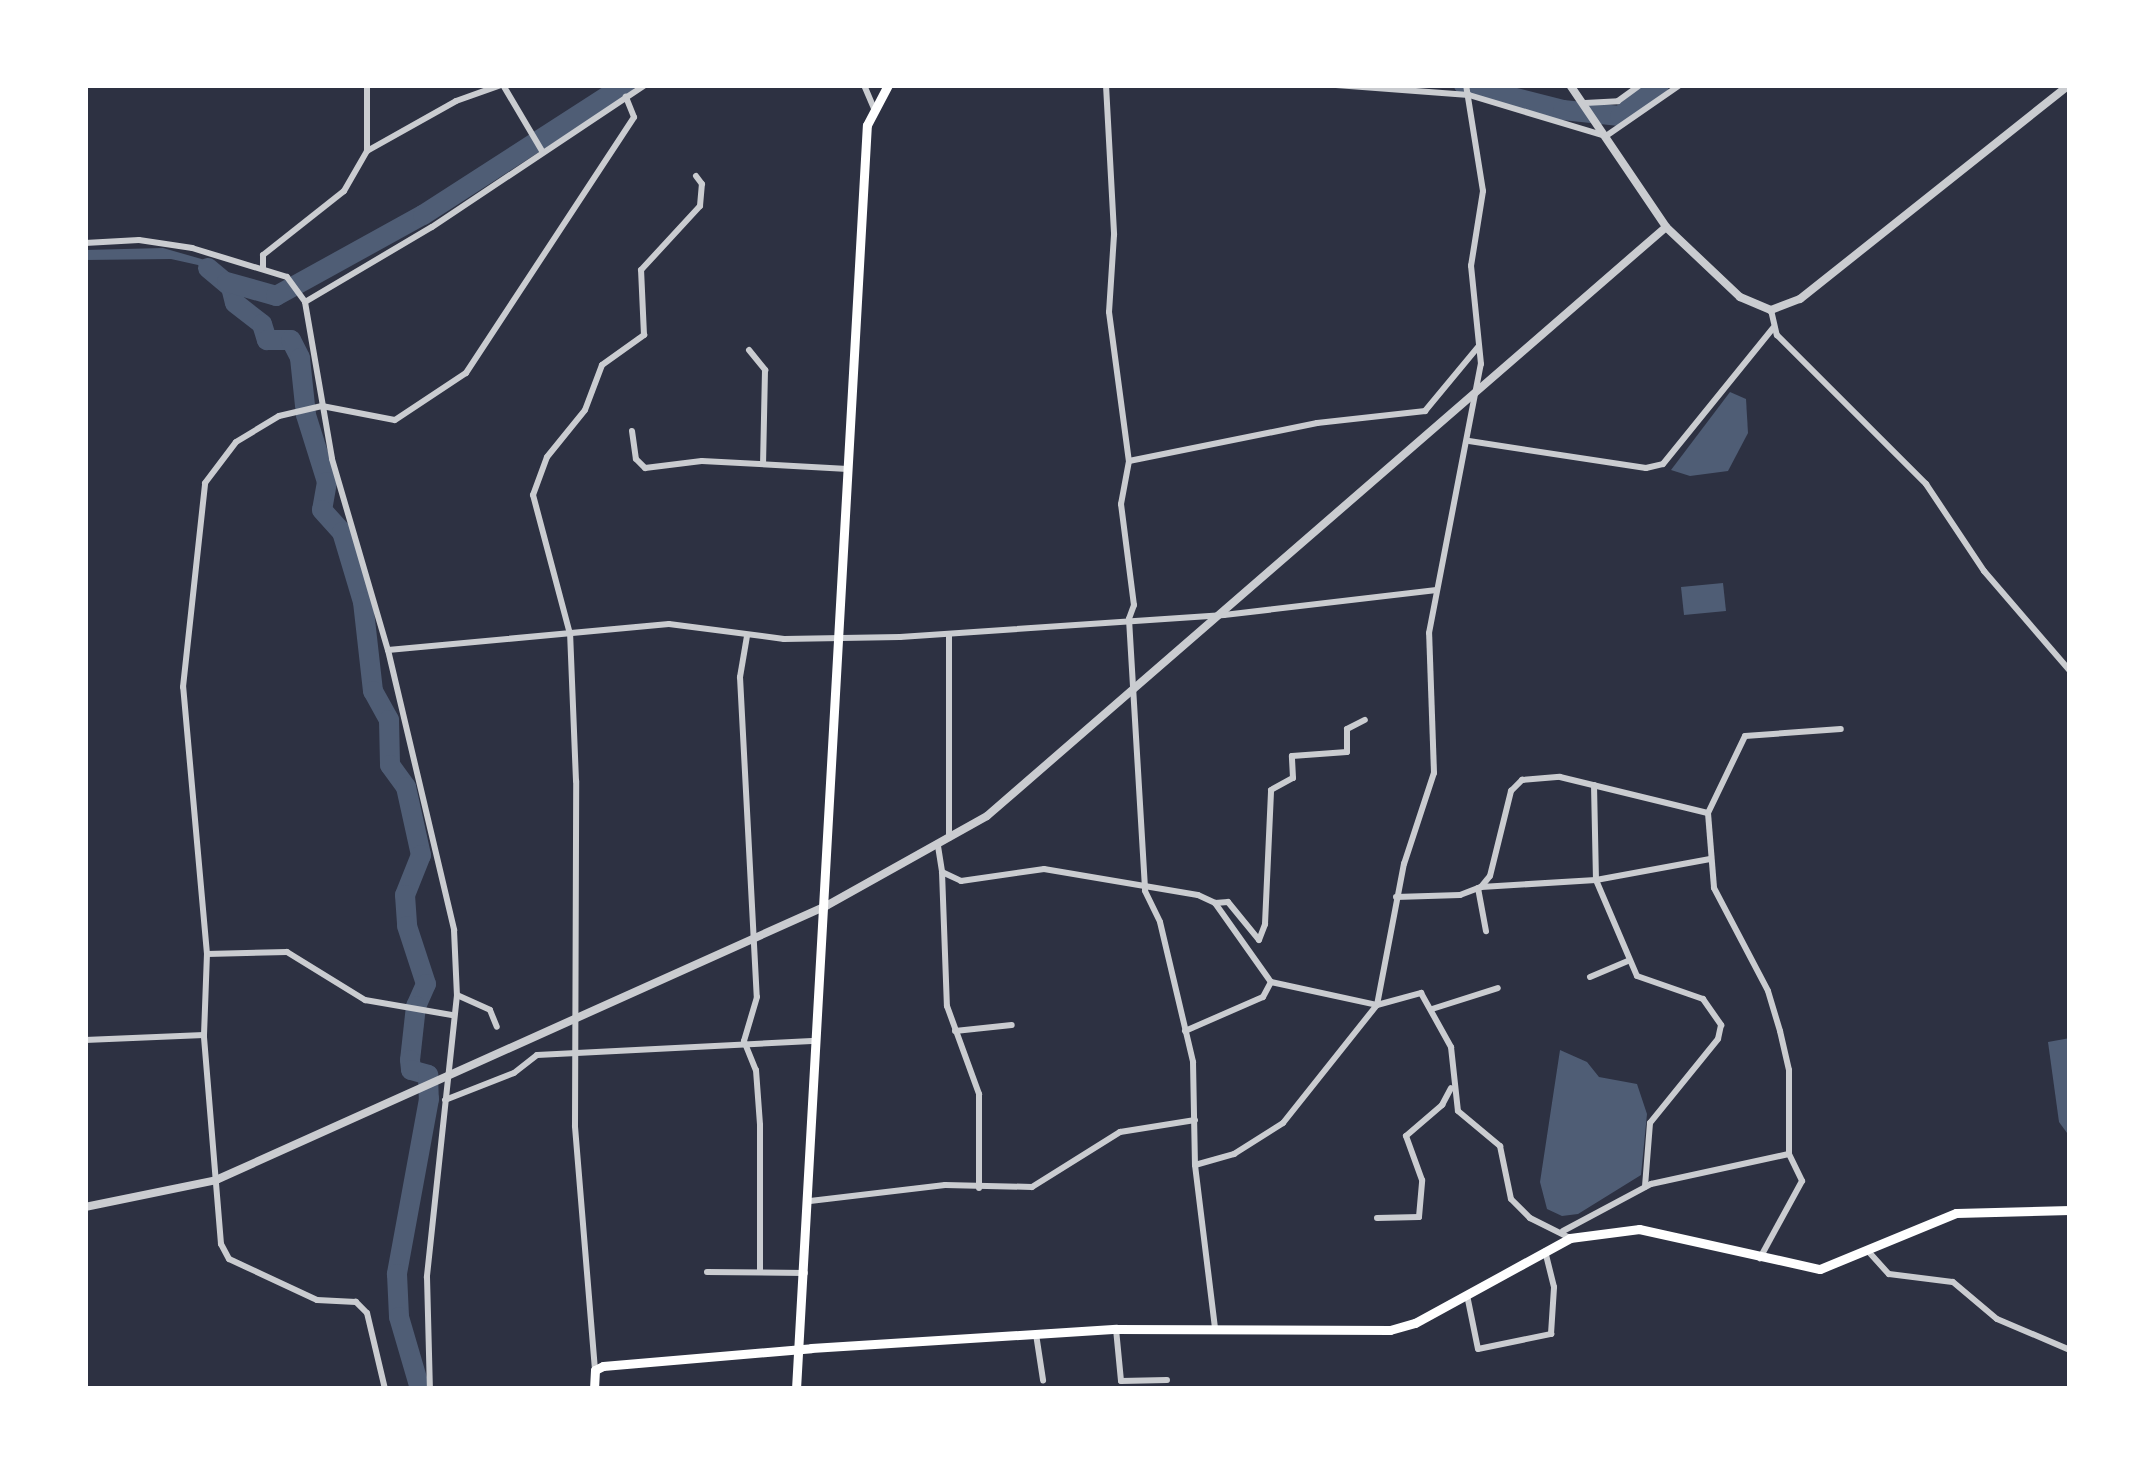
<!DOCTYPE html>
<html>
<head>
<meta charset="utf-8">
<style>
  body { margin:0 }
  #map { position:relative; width:2155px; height:1474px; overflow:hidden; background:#2d3142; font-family:Inter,sans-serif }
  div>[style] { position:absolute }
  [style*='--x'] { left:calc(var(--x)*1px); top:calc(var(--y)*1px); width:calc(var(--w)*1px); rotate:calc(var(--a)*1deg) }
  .water>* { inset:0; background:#4f5d75 }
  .river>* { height:20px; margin:-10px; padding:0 10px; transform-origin:10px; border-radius:10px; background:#4f5d75 }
  .minor>* { height:6px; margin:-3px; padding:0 3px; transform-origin:3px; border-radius:3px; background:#caccd0 }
  .tertiary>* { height:8px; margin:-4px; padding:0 4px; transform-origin:4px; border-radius:4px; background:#caccd0 }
  .primary>* { height:9px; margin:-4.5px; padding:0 4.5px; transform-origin:4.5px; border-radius:4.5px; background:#fff }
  span { translate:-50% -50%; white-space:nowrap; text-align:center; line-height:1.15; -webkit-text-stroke:8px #fff; paint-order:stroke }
  .frame { position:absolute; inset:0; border:88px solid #fff; pointer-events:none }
</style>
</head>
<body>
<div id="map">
  <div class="water">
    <i style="clip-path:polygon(163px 248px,205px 260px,233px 281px,228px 289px,198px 265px,171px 259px,85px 260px,85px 250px)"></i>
    <i style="clip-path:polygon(1730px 392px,1746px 399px,1748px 433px,1728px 471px,1690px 476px,1671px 470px)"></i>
    <i style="clip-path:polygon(1723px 583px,1726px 611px,1684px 615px,1681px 587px)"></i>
    <i style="clip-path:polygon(2070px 1038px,2070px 1137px,2059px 1122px,2048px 1042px)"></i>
    <i style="clip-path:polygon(1560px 1050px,1587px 1062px,1599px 1077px,1637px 1084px,1647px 1114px,1641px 1175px,1578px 1214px,1562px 1216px,1547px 1209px,1540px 1182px)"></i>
  </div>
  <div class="river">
    <i style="--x:1464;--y:85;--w:102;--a:14.2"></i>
    <i style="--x:1563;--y:110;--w:57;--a:6"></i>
    <i style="--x:1620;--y:116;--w:50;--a:-38.5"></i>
    <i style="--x:208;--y:268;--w:30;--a:40"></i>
    <i style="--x:231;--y:287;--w:16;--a:76"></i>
    <i style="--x:235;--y:303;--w:34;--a:38"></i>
    <i style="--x:262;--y:324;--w:17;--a:73"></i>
    <i style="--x:267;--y:340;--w:24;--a:0"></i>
    <i style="--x:291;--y:340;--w:20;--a:63"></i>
    <i style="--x:300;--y:358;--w:57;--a:84"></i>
    <i style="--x:306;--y:415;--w:70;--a:72.6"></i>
    <i style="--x:327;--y:482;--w:28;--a:100"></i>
    <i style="--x:322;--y:510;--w:30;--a:48"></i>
    <i style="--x:342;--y:532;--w:73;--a:73.3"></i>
    <i style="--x:363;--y:602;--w:90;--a:83.6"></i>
    <i style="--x:373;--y:691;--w:33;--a:61"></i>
    <i style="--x:389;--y:720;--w:45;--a:88.7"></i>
    <i style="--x:390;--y:765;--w:27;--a:54"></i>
    <i style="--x:406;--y:787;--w:70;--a:77.6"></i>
    <i style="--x:421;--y:855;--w:43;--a:111.8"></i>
    <i style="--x:405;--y:895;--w:31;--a:86"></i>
    <i style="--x:407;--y:926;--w:61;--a:71.9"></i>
    <i style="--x:426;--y:984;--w:24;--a:114"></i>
    <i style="--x:416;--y:1006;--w:54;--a:96.3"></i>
    <i style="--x:410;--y:1060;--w:10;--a:84"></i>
    <i style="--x:411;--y:1070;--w:18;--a:16"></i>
    <i style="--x:428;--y:1075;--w:24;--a:88"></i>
    <i style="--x:429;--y:1099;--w:178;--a:100.4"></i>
    <i style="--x:397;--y:1274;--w:43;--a:87.3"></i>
    <i style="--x:399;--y:1317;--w:75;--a:73.7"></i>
    <i style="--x:227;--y:282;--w:51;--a:15.9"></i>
    <i style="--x:276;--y:296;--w:168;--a:-28.9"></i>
    <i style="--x:423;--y:215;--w:240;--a:-32.8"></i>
  </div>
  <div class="minor">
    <i style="--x:367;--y:85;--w:66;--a:90"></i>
    <i style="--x:503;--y:85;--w:77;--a:59.4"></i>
    <i style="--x:864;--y:85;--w:26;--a:67"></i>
    <i style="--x:1106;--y:85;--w:150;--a:86.9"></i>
    <i style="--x:1114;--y:235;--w:77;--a:93.7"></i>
    <i style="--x:1109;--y:312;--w:150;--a:82.4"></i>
    <i style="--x:1129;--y:461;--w:44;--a:100.5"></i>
    <i style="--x:1121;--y:504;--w:102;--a:82.7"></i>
    <i style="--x:1134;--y:605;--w:15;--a:110"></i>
    <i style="--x:1129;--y:619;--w:272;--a:86.6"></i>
    <i style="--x:1145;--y:891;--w:34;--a:64"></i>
    <i style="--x:1160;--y:922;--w:144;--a:76.7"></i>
    <i style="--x:1193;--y:1062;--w:103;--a:88.9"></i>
    <i style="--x:1195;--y:1165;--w:163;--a:83"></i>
    <i style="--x:1336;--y:85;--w:133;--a:4.3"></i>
    <i style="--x:1469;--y:95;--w:143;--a:16.7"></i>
    <i style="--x:1606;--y:136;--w:90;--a:-34.6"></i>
    <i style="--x:1585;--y:103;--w:33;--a:-3"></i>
    <i style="--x:1618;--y:101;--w:27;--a:-36"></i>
    <i style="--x:85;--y:243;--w:54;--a:-3.2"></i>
    <i style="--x:139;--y:240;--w:54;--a:8.6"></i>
    <i style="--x:192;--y:248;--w:99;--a:17"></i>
    <i style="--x:287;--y:277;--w:31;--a:54"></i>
    <i style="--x:305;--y:302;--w:159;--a:80.2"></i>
    <i style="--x:332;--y:459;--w:199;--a:73.7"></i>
    <i style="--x:388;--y:650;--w:288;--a:76.7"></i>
    <i style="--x:454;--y:930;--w:65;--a:87.4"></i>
    <i style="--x:457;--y:995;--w:284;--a:96.1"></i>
    <i style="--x:427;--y:1277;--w:112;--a:88.5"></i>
    <i style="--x:263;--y:269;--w:14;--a:-90"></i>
    <i style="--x:263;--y:255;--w:103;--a:-38.3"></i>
    <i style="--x:344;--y:191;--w:46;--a:-60.1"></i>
    <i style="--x:367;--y:151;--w:102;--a:-29.3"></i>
    <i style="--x:456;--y:101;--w:48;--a:-19.6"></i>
    <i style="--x:305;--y:302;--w:147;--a:-30.6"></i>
    <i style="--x:432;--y:227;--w:256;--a:-33.7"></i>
    <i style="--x:1771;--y:310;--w:26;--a:77"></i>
    <i style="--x:1777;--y:335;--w:211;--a:45"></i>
    <i style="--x:1926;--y:484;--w:105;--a:56.3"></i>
    <i style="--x:1984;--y:571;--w:132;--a:49.3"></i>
    <i style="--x:749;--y:350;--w:26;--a:51"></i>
    <i style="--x:765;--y:370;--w:94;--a:91.2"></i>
    <i style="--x:632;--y:431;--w:28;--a:82"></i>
    <i style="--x:636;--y:459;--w:13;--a:45"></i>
    <i style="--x:645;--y:468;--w:57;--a:-7"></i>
    <i style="--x:702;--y:461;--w:146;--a:3.1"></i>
    <i style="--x:1469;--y:441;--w:179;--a:8.7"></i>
    <i style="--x:1646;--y:468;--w:17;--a:-13"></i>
    <i style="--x:1663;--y:464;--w:175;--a:-51"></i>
    <i style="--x:1129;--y:461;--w:192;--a:-11.4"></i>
    <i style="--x:1317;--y:423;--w:109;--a:-6.3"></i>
    <i style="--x:1425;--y:411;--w:83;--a:-50.4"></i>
    <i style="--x:747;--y:636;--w:42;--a:99.7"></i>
    <i style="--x:740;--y:677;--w:320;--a:87"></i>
    <i style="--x:757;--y:997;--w:46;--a:106.5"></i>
    <i style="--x:744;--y:1041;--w:31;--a:68"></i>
    <i style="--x:756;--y:1070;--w:55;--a:85.8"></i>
    <i style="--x:760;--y:1125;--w:147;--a:90"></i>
    <i style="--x:388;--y:650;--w:282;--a:-5.3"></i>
    <i style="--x:669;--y:624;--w:116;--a:7.4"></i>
    <i style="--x:784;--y:639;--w:116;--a:-1"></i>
    <i style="--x:900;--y:637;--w:325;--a:-3.9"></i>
    <i style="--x:1224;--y:615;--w:214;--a:-6.7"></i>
    <i style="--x:1594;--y:785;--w:95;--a:88.8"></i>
    <i style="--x:1596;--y:880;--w:104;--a:66.9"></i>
    <i style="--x:1637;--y:976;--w:70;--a:19.2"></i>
    <i style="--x:1703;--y:999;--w:32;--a:55"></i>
    <i style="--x:1721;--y:1025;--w:14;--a:102"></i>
    <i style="--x:1718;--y:1039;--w:108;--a:129"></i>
    <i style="--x:1650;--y:1123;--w:64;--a:94.5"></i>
    <i style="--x:1708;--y:813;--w:85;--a:-64.3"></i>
    <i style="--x:1745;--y:736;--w:96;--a:-4.2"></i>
    <i style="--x:949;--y:838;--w:204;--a:-90"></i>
    <i style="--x:938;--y:846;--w:26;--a:81"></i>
    <i style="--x:942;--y:872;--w:21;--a:25"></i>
    <i style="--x:961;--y:881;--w:84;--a:-8.2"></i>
    <i style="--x:1044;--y:869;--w:156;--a:9.6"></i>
    <i style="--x:1198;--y:895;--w:19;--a:25"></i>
    <i style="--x:1215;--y:903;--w:97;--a:54.7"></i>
    <i style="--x:1271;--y:982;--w:108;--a:12.2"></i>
    <i style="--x:1377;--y:1005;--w:46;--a:-15.3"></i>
    <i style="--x:1421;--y:993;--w:62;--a:60.9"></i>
    <i style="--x:1451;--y:1047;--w:64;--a:83.8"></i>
    <i style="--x:1458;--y:1111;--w:55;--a:39.8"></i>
    <i style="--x:1500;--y:1146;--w:54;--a:78.3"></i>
    <i style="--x:1511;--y:1199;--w:27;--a:45"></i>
    <i style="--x:1530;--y:1218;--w:45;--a:26.6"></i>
    <i style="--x:942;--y:872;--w:134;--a:87.9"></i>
    <i style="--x:947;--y:1006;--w:94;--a:70"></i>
    <i style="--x:979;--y:1094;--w:94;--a:90"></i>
    <i style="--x:1481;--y:887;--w:115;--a:-3.5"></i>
    <i style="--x:1596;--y:880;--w:116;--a:-10.4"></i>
    <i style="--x:1478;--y:888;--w:44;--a:79.5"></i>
    <i style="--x:1396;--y:897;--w:64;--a:-1.8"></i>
    <i style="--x:1460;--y:895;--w:22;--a:-21"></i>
    <i style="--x:1481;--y:887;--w:14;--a:-51"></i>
    <i style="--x:1490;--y:876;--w:88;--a:-76.1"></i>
    <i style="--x:1511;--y:791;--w:16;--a:-45"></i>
    <i style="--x:1522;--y:780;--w:38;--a:-5"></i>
    <i style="--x:1560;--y:777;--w:152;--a:13.7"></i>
    <i style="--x:1708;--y:813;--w:75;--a:85.4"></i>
    <i style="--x:1714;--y:888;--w:116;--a:62.3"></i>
    <i style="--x:1768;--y:991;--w:42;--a:73.3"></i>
    <i style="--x:1780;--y:1031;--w:40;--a:77"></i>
    <i style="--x:1789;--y:1070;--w:84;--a:90"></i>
    <i style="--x:1789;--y:1154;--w:30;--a:64"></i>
    <i style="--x:1802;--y:1181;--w:88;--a:118.6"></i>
    <i style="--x:1215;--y:903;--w:13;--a:-4"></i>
    <i style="--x:1228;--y:902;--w:49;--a:50.8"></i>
    <i style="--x:1259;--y:940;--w:17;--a:-69"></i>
    <i style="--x:1265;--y:924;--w:134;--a:-87.4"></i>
    <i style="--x:1271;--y:790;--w:25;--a:-29"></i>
    <i style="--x:1293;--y:778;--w:22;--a:-93"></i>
    <i style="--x:1292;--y:756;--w:55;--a:-4.2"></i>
    <i style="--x:1347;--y:752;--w:23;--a:-90"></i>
    <i style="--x:1347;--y:729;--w:20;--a:-27"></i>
    <i style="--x:207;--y:954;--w:80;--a:-1.4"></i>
    <i style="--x:287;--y:952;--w:92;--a:31.6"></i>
    <i style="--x:365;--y:1000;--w:88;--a:9.8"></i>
    <i style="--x:1590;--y:977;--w:43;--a:-23"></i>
    <i style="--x:457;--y:995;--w:36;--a:24"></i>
    <i style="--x:490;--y:1010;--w:18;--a:68"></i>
    <i style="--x:1432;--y:1009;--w:69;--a:-17.7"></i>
    <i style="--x:955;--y:1031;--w:57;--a:-6"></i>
    <i style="--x:1185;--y:1031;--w:85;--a:-23.6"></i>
    <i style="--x:1263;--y:997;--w:17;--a:-62"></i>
    <i style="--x:85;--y:1040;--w:119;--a:-2.4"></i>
    <i style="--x:445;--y:1100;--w:74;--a:-21.4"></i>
    <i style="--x:514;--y:1073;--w:29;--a:-38"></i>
    <i style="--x:537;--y:1055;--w:280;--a:-2.9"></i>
    <i style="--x:1195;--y:1165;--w:41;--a:-15.8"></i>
    <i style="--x:1234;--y:1154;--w:58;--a:-32.3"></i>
    <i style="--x:1283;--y:1123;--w:151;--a:-51.5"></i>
    <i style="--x:1377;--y:1005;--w:144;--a:-79.2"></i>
    <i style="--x:1404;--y:864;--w:96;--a:-71.8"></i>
    <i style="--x:1434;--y:773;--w:140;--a:-92"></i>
    <i style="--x:1429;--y:633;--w:274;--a:-79.1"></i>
    <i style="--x:1481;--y:364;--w:99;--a:-95.8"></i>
    <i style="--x:1471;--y:266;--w:76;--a:-80.9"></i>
    <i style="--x:1483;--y:191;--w:107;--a:-99.1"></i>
    <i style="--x:810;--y:1201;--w:136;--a:-6.8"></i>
    <i style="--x:945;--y:1185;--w:87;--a:1.3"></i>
    <i style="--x:1032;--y:1187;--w:104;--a:-32"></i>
    <i style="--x:1120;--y:1132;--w:76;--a:-9.1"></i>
    <i style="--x:1377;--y:1218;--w:42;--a:-1.4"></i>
    <i style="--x:1419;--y:1217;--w:37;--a:-85"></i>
    <i style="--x:1422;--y:1180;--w:47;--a:-110"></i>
    <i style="--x:1406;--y:1136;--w:48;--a:-40.7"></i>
    <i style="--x:1442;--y:1105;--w:19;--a:-62"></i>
    <i style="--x:1563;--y:1231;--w:100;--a:-28.1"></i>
    <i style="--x:1651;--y:1184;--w:141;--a:-12.3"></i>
    <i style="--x:1868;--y:1251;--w:31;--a:48"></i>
    <i style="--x:1889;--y:1274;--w:64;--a:7.1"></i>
    <i style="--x:1953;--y:1282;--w:57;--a:40.1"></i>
    <i style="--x:1997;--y:1319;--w:79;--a:23"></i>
    <i style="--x:707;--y:1272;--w:98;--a:0.6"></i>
    <i style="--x:1467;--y:1295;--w:55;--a:78.5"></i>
    <i style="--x:1478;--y:1349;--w:75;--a:-11.6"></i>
    <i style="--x:1551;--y:1334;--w:47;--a:-86.3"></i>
    <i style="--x:1554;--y:1287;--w:37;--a:-104"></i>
    <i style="--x:1116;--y:1329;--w:52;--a:84.5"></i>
    <i style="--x:1121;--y:1381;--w:46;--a:-1.2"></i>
    <i style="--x:1036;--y:1334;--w:47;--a:81.3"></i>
    <i style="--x:595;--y:1370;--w:245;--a:-94.7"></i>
    <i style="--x:575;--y:1126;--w:345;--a:-89.8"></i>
    <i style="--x:576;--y:781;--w:147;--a:-92.3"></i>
    <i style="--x:570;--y:634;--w:144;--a:-104.9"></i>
    <i style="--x:533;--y:495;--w:40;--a:-69.8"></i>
    <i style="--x:547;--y:457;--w:60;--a:-51"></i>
    <i style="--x:585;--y:410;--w:48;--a:-69.3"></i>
    <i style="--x:602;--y:365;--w:52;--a:-35.5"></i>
    <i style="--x:644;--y:335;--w:65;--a:-92.6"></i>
    <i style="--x:641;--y:270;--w:87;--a:-47.3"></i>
    <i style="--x:700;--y:206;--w:22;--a:-85"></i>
    <i style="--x:702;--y:184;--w:10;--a:-127"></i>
    <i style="--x:385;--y:1389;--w:78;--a:-103.3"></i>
    <i style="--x:367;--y:1313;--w:16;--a:-135"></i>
    <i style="--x:356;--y:1302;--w:39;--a:-177"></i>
    <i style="--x:317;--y:1300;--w:97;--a:-155"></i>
    <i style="--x:229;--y:1259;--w:17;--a:-118"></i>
    <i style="--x:221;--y:1244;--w:210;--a:-94.7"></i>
    <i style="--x:204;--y:1035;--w:81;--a:-87.9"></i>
    <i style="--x:207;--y:954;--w:268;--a:-95.1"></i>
    <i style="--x:183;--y:687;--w:205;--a:-83.8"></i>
    <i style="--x:205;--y:483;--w:51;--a:-52.9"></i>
    <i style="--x:236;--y:442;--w:50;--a:-31.2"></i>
    <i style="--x:279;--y:416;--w:44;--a:-13.1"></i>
    <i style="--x:322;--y:406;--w:74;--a:10.9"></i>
    <i style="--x:395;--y:420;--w:85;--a:-33.5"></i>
    <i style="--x:466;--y:373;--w:306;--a:-56.7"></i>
    <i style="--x:634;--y:117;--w:22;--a:-112"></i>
  </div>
  <div class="tertiary">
    <i style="--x:1570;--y:85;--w:171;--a:55.9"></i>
    <i style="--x:1666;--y:227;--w:102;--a:43.4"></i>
    <i style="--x:1740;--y:297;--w:34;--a:23"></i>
    <i style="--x:1771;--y:310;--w:31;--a:-21"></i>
    <i style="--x:1800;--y:299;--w:344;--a:-38.5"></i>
    <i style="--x:85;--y:1207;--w:134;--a:-11.6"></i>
    <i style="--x:216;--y:1180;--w:669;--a:-24.19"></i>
    <i style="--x:826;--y:906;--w:184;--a:-29.2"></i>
    <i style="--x:987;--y:816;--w:899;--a:-40.94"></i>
  </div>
  <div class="primary">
    <i style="--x:594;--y:1389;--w:19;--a:-87"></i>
    <i style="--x:595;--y:1370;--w:9;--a:-27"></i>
    <i style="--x:603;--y:1366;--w:209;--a:-4.9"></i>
    <i style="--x:811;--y:1348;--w:306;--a:-3.6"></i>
    <i style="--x:1116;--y:1329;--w:274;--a:0.2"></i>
    <i style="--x:1390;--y:1330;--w:26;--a:-16"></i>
    <i style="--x:1415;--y:1323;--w:177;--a:-28.7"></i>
    <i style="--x:1570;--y:1238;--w:70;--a:-7.4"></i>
    <i style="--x:1639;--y:1229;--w:185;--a:12.5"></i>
    <i style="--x:1820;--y:1269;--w:147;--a:-22.4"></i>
    <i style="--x:1956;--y:1213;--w:114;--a:-1.5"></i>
    <i style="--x:796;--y:1389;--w:1266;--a:-86.79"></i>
    <i style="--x:867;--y:125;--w:45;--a:-62.3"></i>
  </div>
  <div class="frame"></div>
</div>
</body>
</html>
